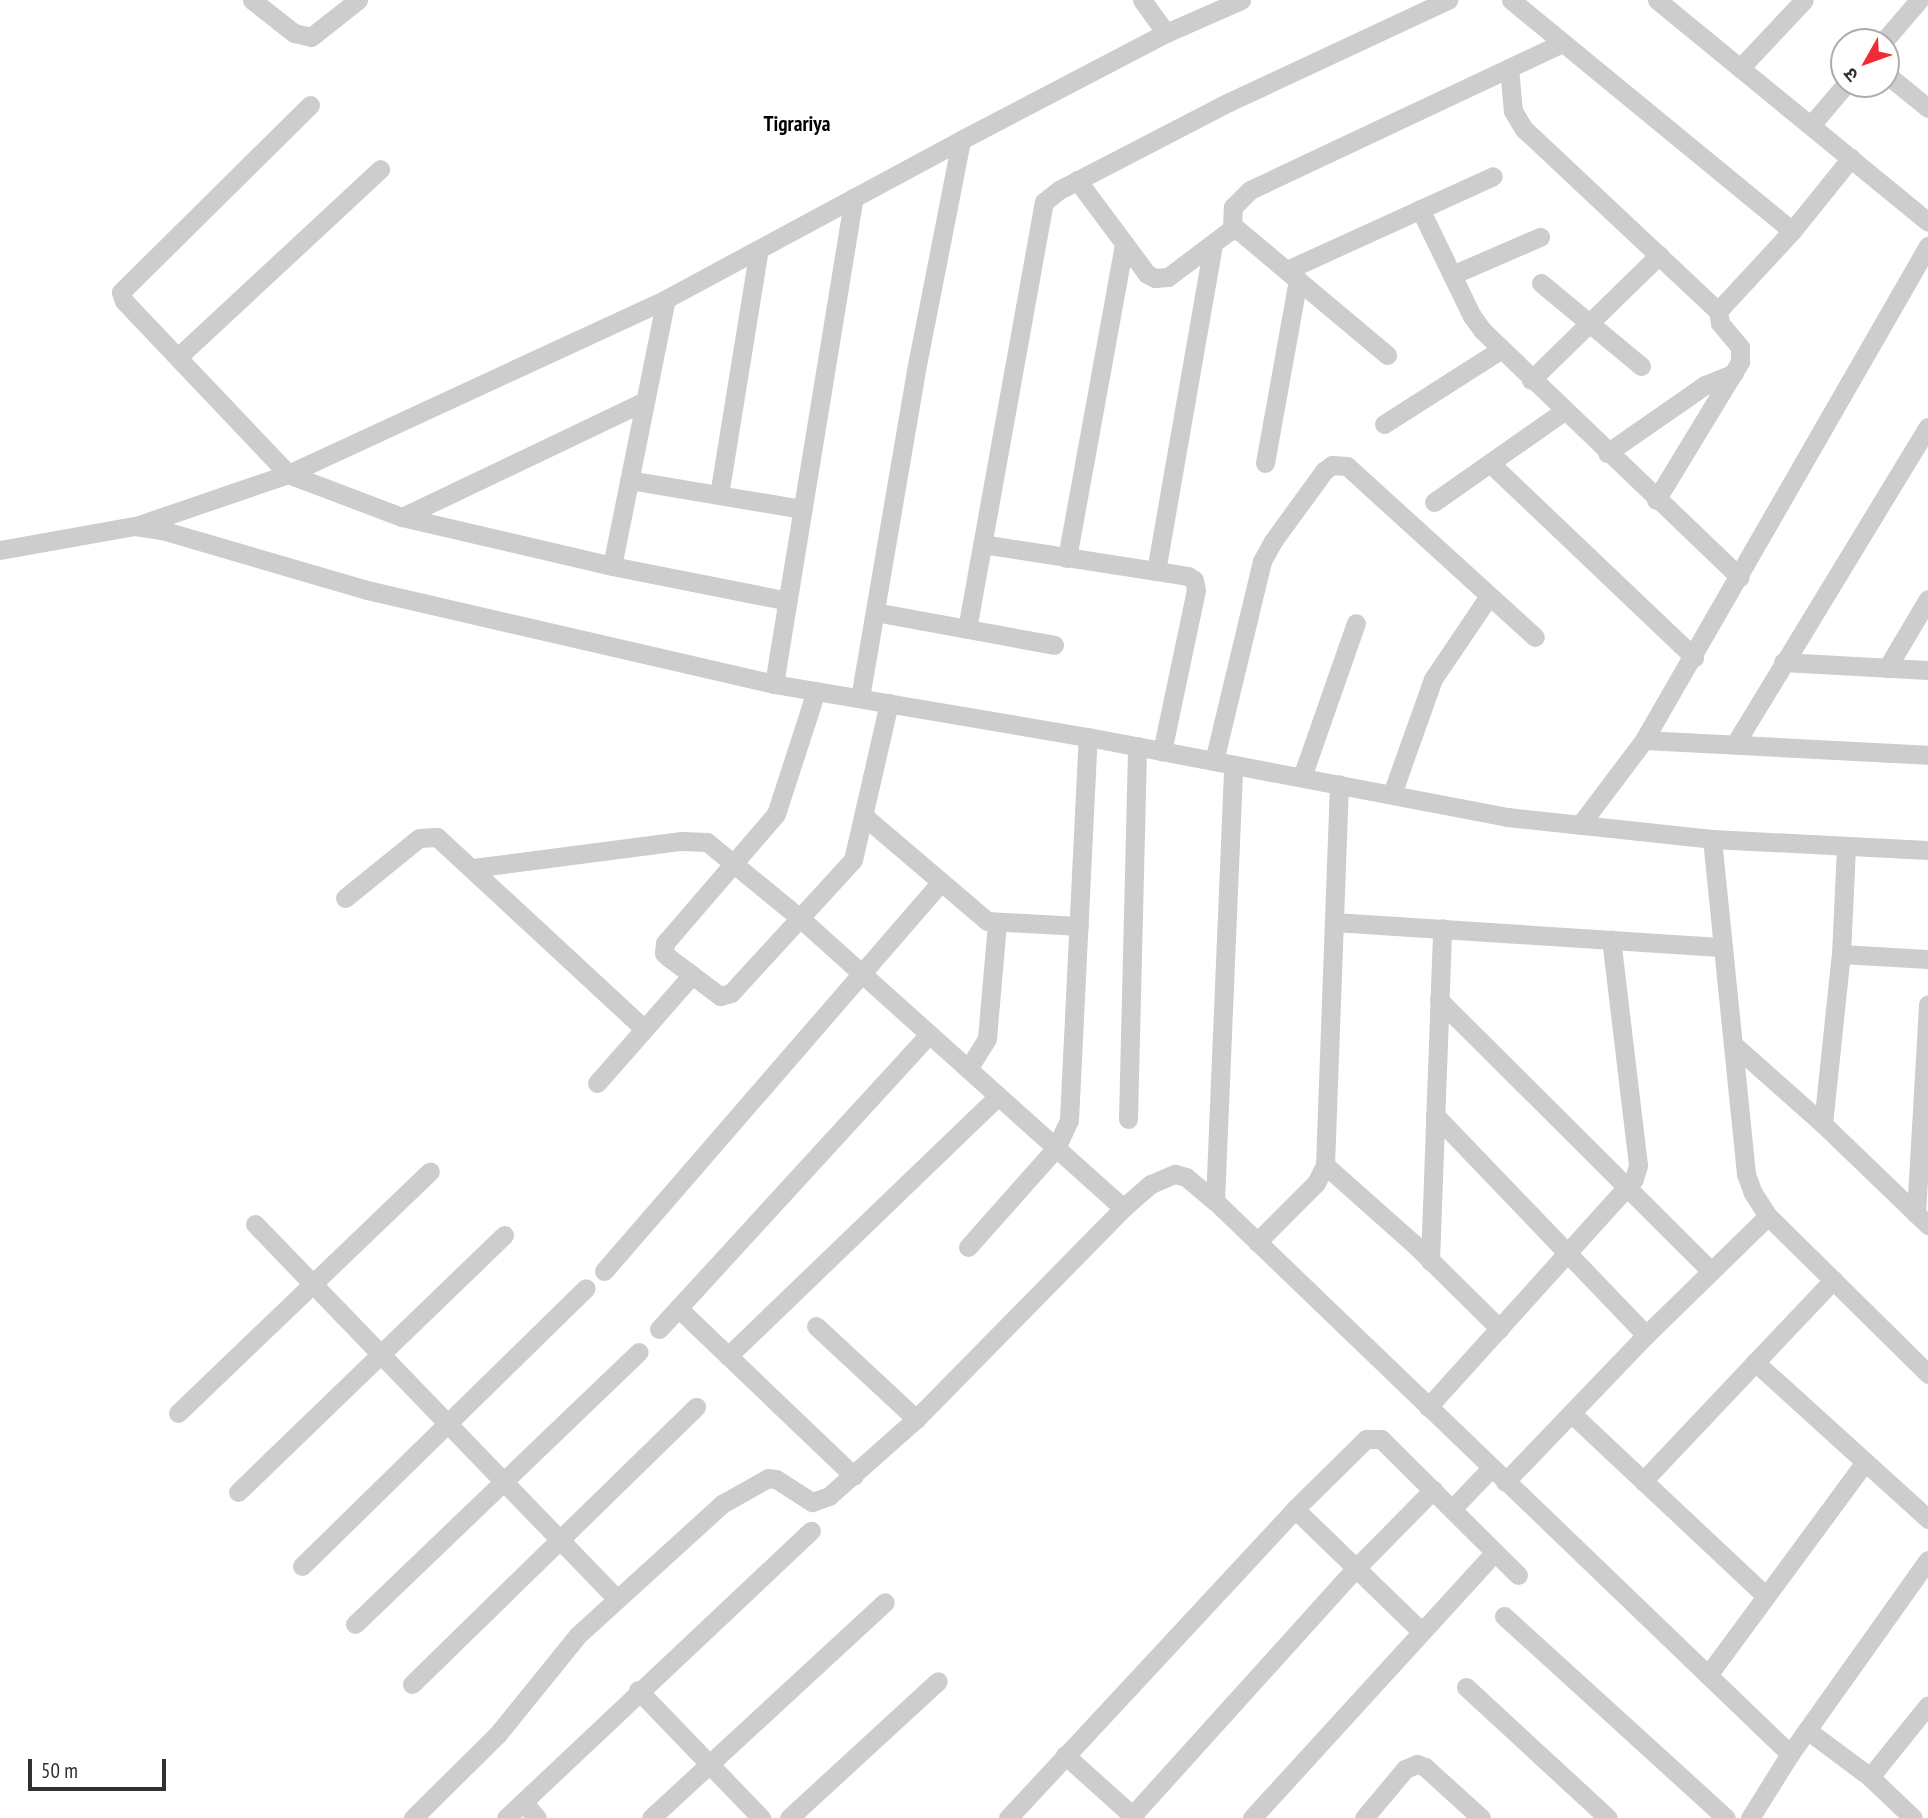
<!DOCTYPE html>
<html>
<head>
<meta charset="utf-8">
<style>
  body { margin:0 }
  #map { position:relative; width:1928px; height:1818px; overflow:hidden; background:#fff; font-family:"PT Sans Narrow","Noto Sans Devanagari",sans-serif }
  div>[style] { position:absolute }
  [style*='--x'] { left:calc(var(--x)*1px); top:calc(var(--y)*1px); width:calc(var(--w)*1px); rotate:calc(var(--a)*1deg) }
  .street>* { height:19px; margin:-9.5px; padding:0 9.5px; transform-origin:9.5px; border-radius:9.5px; background:#cdcdcd }
  span { translate:-50% -50%; white-space:nowrap; text-align:center; line-height:1.15; -webkit-text-stroke:7px #fff; paint-order:stroke }
  .quarter-label { font-size:21px; color:#000; font-weight:700 }
  .north { position:absolute; left:1830px; top:28px; width:70px; height:70px; box-sizing:border-box; background:#fff; border:2px solid #acacac; border-radius:50%; rotate:230deg; font-size:19px; font-weight:700; line-height:28px; text-align:center; color:#303030 }
  .north::after { content:''; display:block; margin:auto; width:24px; height:32px; background:#ee2c36; clip-path:polygon(50% 0,100% 100%,50% 72%,0 100%) }
  .scale { position:absolute; left:28px; top:1759px; width:138px; height:32px; box-sizing:border-box; border:4px solid #303030; border-top:0; padding-left:9px; font-size:21px; line-height:24px; white-space:nowrap; color:#303030; -webkit-text-stroke:5px #fff; paint-order:stroke }
</style>
</head>
<body>
<div id="map">
  <div class="street">
    <i style="--x:252;--y:0;--w:53;--a:38.2"></i>
    <i style="--x:294;--y:33;--w:17;--a:13"></i>
    <i style="--x:311;--y:37;--w:60;--a:-38.2"></i>
    <i style="--x:1142;--y:0;--w:41;--a:54"></i>
    <i style="--x:1511;--y:0;--w:364;--a:39.4"></i>
    <i style="--x:1657;--y:0;--w:350;--a:39.3"></i>
    <i style="--x:1883;--y:42;--w:55;--a:-49.4"></i>
    <i style="--x:1509;--y:68;--w:43;--a:84.7"></i>
    <i style="--x:1513;--y:111;--w:21;--a:59"></i>
    <i style="--x:1524;--y:129;--w:266;--a:43.2"></i>
    <i style="--x:1740;--y:68;--w:93;--a:-46.7"></i>
    <i style="--x:1886;--y:74;--w:54;--a:39"></i>
    <i style="--x:310;--y:105;--w:266;--a:135.3"></i>
    <i style="--x:121;--y:292;--w:9;--a:72"></i>
    <i style="--x:124;--y:301;--w:238;--a:46.5"></i>
    <i style="--x:288;--y:474;--w:122;--a:20.7"></i>
    <i style="--x:402;--y:517;--w:216;--a:13.1"></i>
    <i style="--x:612;--y:566;--w:179;--a:11.2"></i>
    <i style="--x:1811;--y:125;--w:54;--a:-49.5"></i>
    <i style="--x:1077;--y:180;--w:117;--a:53.3"></i>
    <i style="--x:1147;--y:274;--w:9;--a:27"></i>
    <i style="--x:1155;--y:278;--w:13;--a:-4"></i>
    <i style="--x:1168;--y:277;--w:75;--a:-36.9"></i>
    <i style="--x:1228;--y:232;--w:9;--a:-18"></i>
    <i style="--x:1237;--y:229;--w:196;--a:40"></i>
    <i style="--x:1420;--y:209;--w:119;--a:64.1"></i>
    <i style="--x:1472;--y:316;--w:17;--a:54"></i>
    <i style="--x:1482;--y:330;--w:357;--a:43.8"></i>
    <i style="--x:1232;--y:230;--w:23;--a:-88"></i>
    <i style="--x:1233;--y:207;--w:24;--a:-45"></i>
    <i style="--x:1250;--y:190;--w:346;--a:-25.2"></i>
    <i style="--x:1287;--y:270;--w:226;--a:-24.5"></i>
    <i style="--x:1452;--y:275;--w:96;--a:-23.4"></i>
    <i style="--x:1541;--y:283;--w:130;--a:39.7"></i>
    <i style="--x:178;--y:357;--w:276;--a:-42.9"></i>
    <i style="--x:1531;--y:380;--w:179;--a:-44.3"></i>
    <i style="--x:1384;--y:424;--w:138;--a:-32.5"></i>
    <i style="--x:1607;--y:453;--w:119;--a:-34.8"></i>
    <i style="--x:1705;--y:385;--w:31;--a:-22"></i>
    <i style="--x:1265;--y:463;--w:186;--a:-79.8"></i>
    <i style="--x:1490;--y:463;--w:282;--a:43.6"></i>
    <i style="--x:629;--y:480;--w:176;--a:9.5"></i>
    <i style="--x:719;--y:495;--w:249;--a:-80.8"></i>
    <i style="--x:1656;--y:500;--w:162;--a:-58.7"></i>
    <i style="--x:1740;--y:362;--w:15;--a:-90"></i>
    <i style="--x:1740;--y:347;--w:31;--a:-130"></i>
    <i style="--x:1720;--y:323;--w:12;--a:-99"></i>
    <i style="--x:1718;--y:311;--w:109;--a:-47.2"></i>
    <i style="--x:1792;--y:231;--w:94;--a:-51.1"></i>
    <i style="--x:1434;--y:502;--w:159;--a:-35"></i>
    <i style="--x:402;--y:517;--w:269;--a:-25.5"></i>
    <i style="--x:139;--y:525;--w:157;--a:-18.9"></i>
    <i style="--x:288;--y:474;--w:417;--a:-24.8"></i>
    <i style="--x:666;--y:299;--w:335;--a:-28.3"></i>
    <i style="--x:961;--y:140;--w:231;--a:-27.6"></i>
    <i style="--x:1166;--y:33;--w:82;--a:-23.7"></i>
    <i style="--x:982;--y:544;--w:208;--a:8.8"></i>
    <i style="--x:1188;--y:576;--w:7;--a:34"></i>
    <i style="--x:1194;--y:580;--w:10;--a:79"></i>
    <i style="--x:1196;--y:590;--w:165;--a:101.9"></i>
    <i style="--x:0;--y:550;--w:137;--a:-10.1"></i>
    <i style="--x:135;--y:526;--w:30;--a:9"></i>
    <i style="--x:165;--y:531;--w:210;--a:16.3"></i>
    <i style="--x:367;--y:590;--w:418;--a:13"></i>
    <i style="--x:774;--y:684;--w:318;--a:9.6"></i>
    <i style="--x:1088;--y:737;--w:427;--a:10.8"></i>
    <i style="--x:1507;--y:817;--w:206;--a:6.1"></i>
    <i style="--x:1712;--y:839;--w:216;--a:2.9"></i>
    <i style="--x:1067;--y:558;--w:320;--a:-79.7"></i>
    <i style="--x:612;--y:566;--w:272;--a:-78.6"></i>
    <i style="--x:1156;--y:571;--w:332;--a:-80.1"></i>
    <i style="--x:875;--y:612;--w:182;--a:10.4"></i>
    <i style="--x:967;--y:629;--w:434;--a:-79.8"></i>
    <i style="--x:1044;--y:202;--w:19;--a:-39"></i>
    <i style="--x:1059;--y:190;--w:191;--a:-27.4"></i>
    <i style="--x:1229;--y:102;--w:242;--a:-25"></i>
    <i style="--x:1783;--y:662;--w:145;--a:3.2"></i>
    <i style="--x:1887;--y:668;--w:80;--a:-59.3"></i>
    <i style="--x:774;--y:684;--w:493;--a:-80.7"></i>
    <i style="--x:816;--y:691;--w:129;--a:108"></i>
    <i style="--x:776;--y:814;--w:170;--a:130.7"></i>
    <i style="--x:665;--y:943;--w:10;--a:96"></i>
    <i style="--x:664;--y:953;--w:6;--a:45"></i>
    <i style="--x:668;--y:957;--w:65;--a:36.9"></i>
    <i style="--x:720;--y:996;--w:11;--a:-15"></i>
    <i style="--x:731;--y:993;--w:180;--a:-47.5"></i>
    <i style="--x:853;--y:860;--w:161;--a:-77.1"></i>
    <i style="--x:860;--y:698;--w:333;--a:-80.3"></i>
    <i style="--x:916;--y:370;--w:234;--a:-78.9"></i>
    <i style="--x:1644;--y:740;--w:284;--a:3"></i>
    <i style="--x:1735;--y:744;--w:371;--a:-58.7"></i>
    <i style="--x:1214;--y:761;--w:206;--a:-76.5"></i>
    <i style="--x:1262;--y:561;--w:23;--a:-61"></i>
    <i style="--x:1273;--y:541;--w:87;--a:-53.9"></i>
    <i style="--x:1324;--y:471;--w:10;--a:-37"></i>
    <i style="--x:1332;--y:465;--w:15;--a:4"></i>
    <i style="--x:1347;--y:466;--w:254;--a:42.3"></i>
    <i style="--x:1302;--y:777;--w:163;--a:-70.7"></i>
    <i style="--x:1392;--y:794;--w:122;--a:-70.4"></i>
    <i style="--x:1433;--y:679;--w:100;--a:-56"></i>
    <i style="--x:865;--y:817;--w:160;--a:40.4"></i>
    <i style="--x:987;--y:921;--w:92;--a:3.1"></i>
    <i style="--x:1580;--y:825;--w:106;--a:-53"></i>
    <i style="--x:1644;--y:740;--w:570;--a:-60.11"></i>
    <i style="--x:1712;--y:839;--w:337;--a:84.2"></i>
    <i style="--x:1746;--y:1174;--w:20;--a:70"></i>
    <i style="--x:1753;--y:1193;--w:27;--a:57"></i>
    <i style="--x:1768;--y:1216;--w:225;--a:44.6"></i>
    <i style="--x:473;--y:868;--w:210;--a:-7.4"></i>
    <i style="--x:681;--y:841;--w:26;--a:2"></i>
    <i style="--x:707;--y:842;--w:122;--a:39.3"></i>
    <i style="--x:801;--y:919;--w:433;--a:41.9"></i>
    <i style="--x:345;--y:898;--w:95;--a:-39"></i>
    <i style="--x:419;--y:838;--w:18;--a:-3"></i>
    <i style="--x:437;--y:837;--w:282;--a:42.8"></i>
    <i style="--x:1334;--y:922;--w:390;--a:3.7"></i>
    <i style="--x:1841;--y:954;--w:87;--a:3.3"></i>
    <i style="--x:1439;--y:1000;--w:384;--a:44.9"></i>
    <i style="--x:1734;--y:1045;--w:119;--a:41.6"></i>
    <i style="--x:1823;--y:1124;--w:146;--a:43.9"></i>
    <i style="--x:968;--y:1069;--w:36;--a:-58"></i>
    <i style="--x:987;--y:1038;--w:114;--a:-85"></i>
    <i style="--x:597;--y:1083;--w:144;--a:-48.7"></i>
    <i style="--x:1435;--y:1115;--w:305;--a:46.2"></i>
    <i style="--x:1128;--y:1119;--w:373;--a:-88.6"></i>
    <i style="--x:1823;--y:1124;--w:171;--a:-84"></i>
    <i style="--x:1841;--y:954;--w:107;--a:-87.3"></i>
    <i style="--x:1325;--y:1165;--w:118;--a:41.6"></i>
    <i style="--x:1413;--y:1243;--w:122;--a:44.7"></i>
    <i style="--x:1215;--y:1201;--w:437;--a:-87.6"></i>
    <i style="--x:1916;--y:1214;--w:210;--a:-86.7"></i>
    <i style="--x:255;--y:1224;--w:520;--a:46.01"></i>
    <i style="--x:1257;--y:1242;--w:83;--a:-45"></i>
    <i style="--x:1316;--y:1183;--w:20;--a:-63"></i>
    <i style="--x:1325;--y:1165;--w:381;--a:-87.9"></i>
    <i style="--x:968;--y:1247;--w:132;--a:-48.4"></i>
    <i style="--x:1056;--y:1148;--w:31;--a:-65"></i>
    <i style="--x:1069;--y:1120;--w:383;--a:-87.2"></i>
    <i style="--x:1430;--y:1261;--w:333;--a:-87.9"></i>
    <i style="--x:604;--y:1271;--w:513;--a:-49.11"></i>
    <i style="--x:678;--y:1308;--w:243;--a:43.7"></i>
    <i style="--x:816;--y:1326;--w:137;--a:42.9"></i>
    <i style="--x:659;--y:1329;--w:400;--a:-47.5"></i>
    <i style="--x:728;--y:1356;--w:375;--a:-43.9"></i>
    <i style="--x:1755;--y:1362;--w:234;--a:42.2"></i>
    <i style="--x:1428;--y:1407;--w:307;--a:-47.9"></i>
    <i style="--x:1634;--y:1179;--w:15;--a:-74"></i>
    <i style="--x:1638;--y:1165;--w:227;--a:-96.8"></i>
    <i style="--x:178;--y:1413;--w:349;--a:-43.8"></i>
    <i style="--x:1571;--y:1413;--w:267;--a:43.2"></i>
    <i style="--x:1643;--y:1481;--w:277;--a:-46.6"></i>
    <i style="--x:1505;--y:1482;--w:204;--a:-46.2"></i>
    <i style="--x:1646;--y:1335;--w:170;--a:-44.3"></i>
    <i style="--x:238;--y:1492;--w:370;--a:-44"></i>
    <i style="--x:1295;--y:1509;--w:174;--a:44.1"></i>
    <i style="--x:1452;--y:1509;--w:57;--a:-46.4"></i>
    <i style="--x:302;--y:1566;--w:397;--a:-44.4"></i>
    <i style="--x:1504;--y:1616;--w:300;--a:42.3"></i>
    <i style="--x:355;--y:1624;--w:393;--a:-43.8"></i>
    <i style="--x:1708;--y:1675;--w:265;--a:-53.6"></i>
    <i style="--x:412;--y:1684;--w:397;--a:-44.3"></i>
    <i style="--x:1466;--y:1687;--w:193;--a:42.7"></i>
    <i style="--x:638;--y:1690;--w:178;--a:46.1"></i>
    <i style="--x:1807;--y:1730;--w:79;--a:36.7"></i>
    <i style="--x:1870;--y:1777;--w:59;--a:43.6"></i>
    <i style="--x:1065;--y:1755;--w:94;--a:42"></i>
    <i style="--x:1870;--y:1777;--w:92;--a:-51.1"></i>
    <i style="--x:523;--y:1802;--w:21;--a:49"></i>
    <i style="--x:413;--y:1818;--w:118;--a:-44.7"></i>
    <i style="--x:497;--y:1735;--w:129;--a:-51"></i>
    <i style="--x:578;--y:1635;--w:195;--a:-42.3"></i>
    <i style="--x:722;--y:1504;--w:53;--a:-29.5"></i>
    <i style="--x:768;--y:1478;--w:8;--a:7"></i>
    <i style="--x:776;--y:1479;--w:43;--a:32.6"></i>
    <i style="--x:812;--y:1502;--w:18;--a:-19"></i>
    <i style="--x:829;--y:1496;--w:116;--a:-41.5"></i>
    <i style="--x:916;--y:1419;--w:296;--a:-45.5"></i>
    <i style="--x:1123;--y:1208;--w:37;--a:-41"></i>
    <i style="--x:1151;--y:1184;--w:26;--a:-23"></i>
    <i style="--x:1175;--y:1174;--w:11;--a:15"></i>
    <i style="--x:1186;--y:1177;--w:38;--a:40"></i>
    <i style="--x:1215;--y:1201;--w:798;--a:43.88"></i>
    <i style="--x:506;--y:1818;--w:419;--a:-43.3"></i>
    <i style="--x:651;--y:1818;--w:318;--a:-42.7"></i>
    <i style="--x:789;--y:1818;--w:202;--a:-42.6"></i>
    <i style="--x:1008;--y:1818;--w:422;--a:-47.1"></i>
    <i style="--x:1295;--y:1509;--w:100;--a:-44.6"></i>
    <i style="--x:1366;--y:1439;--w:15;--a:0"></i>
    <i style="--x:1381;--y:1439;--w:193;--a:44.8"></i>
    <i style="--x:1130;--y:1818;--w:337;--a:-47.9"></i>
    <i style="--x:1356;--y:1568;--w:110;--a:-45.4"></i>
    <i style="--x:1252;--y:1818;--w:360;--a:-47.6"></i>
    <i style="--x:1364;--y:1818;--w:64;--a:-50.1"></i>
    <i style="--x:1405;--y:1769;--w:13;--a:-23"></i>
    <i style="--x:1417;--y:1764;--w:9;--a:21"></i>
    <i style="--x:1425;--y:1767;--w:76;--a:42.3"></i>
    <i style="--x:1750;--y:1818;--w:75;--a:-58"></i>
    <i style="--x:1790;--y:1754;--w:238;--a:-54.6"></i>
  </div>
  <div class="quarter-label">
    <span style="left:797px;top:124px">Tigrariya</span>
  </div>
  <div class="north">उ</div>
  <div class="scale">50 m</div>
</div>
</body>
</html>
